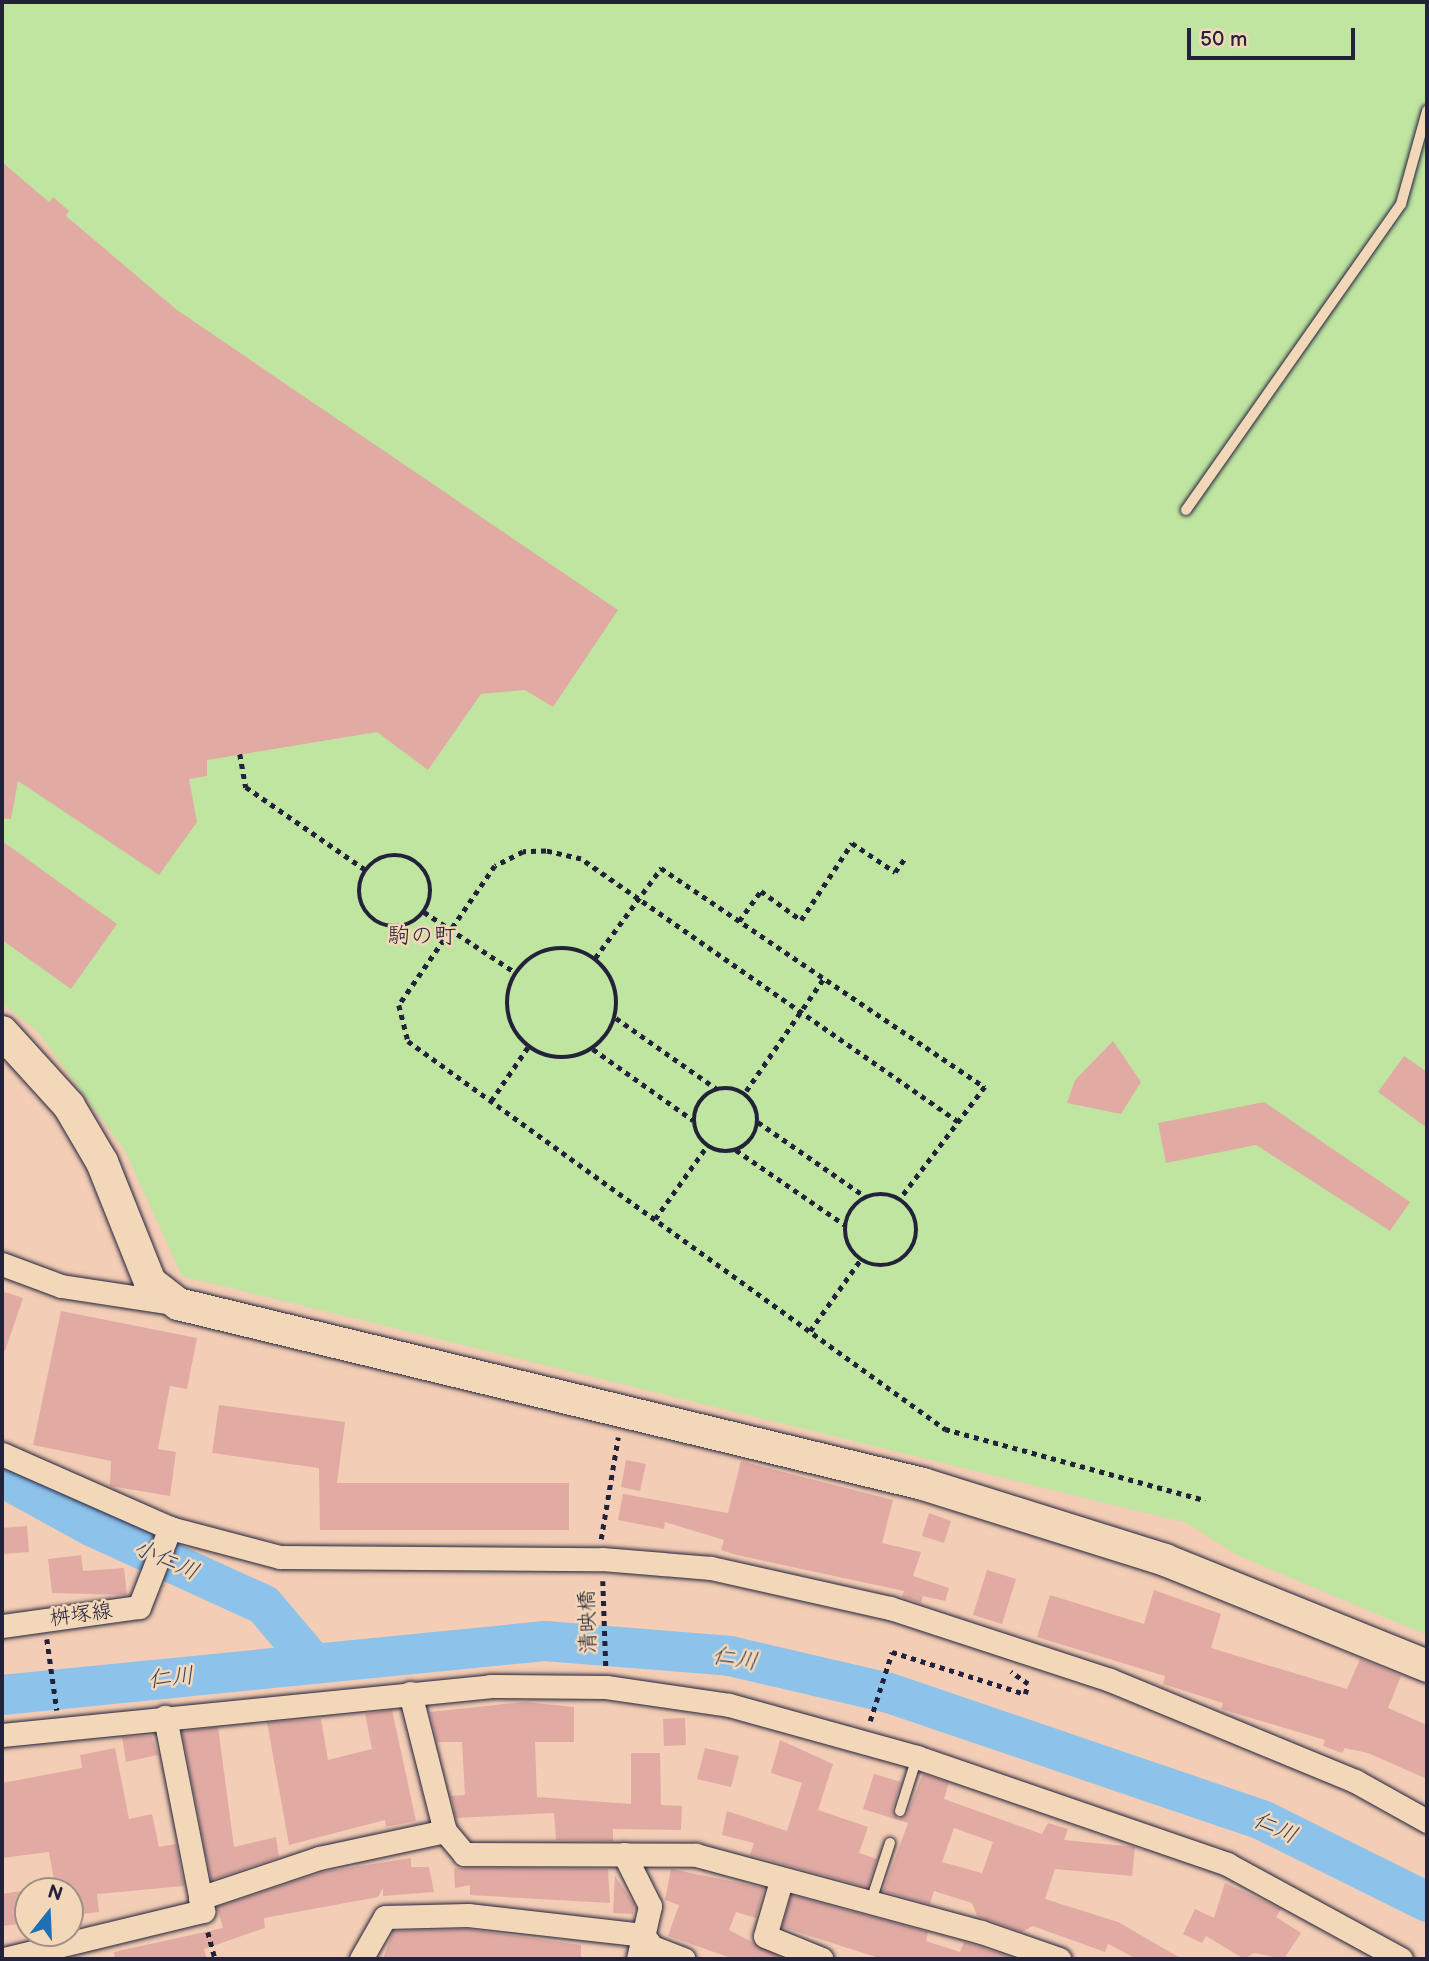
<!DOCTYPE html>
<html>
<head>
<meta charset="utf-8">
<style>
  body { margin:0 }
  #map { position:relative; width:1429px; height:1961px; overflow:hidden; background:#f3cdb5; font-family:"Balsamiq Sans","Klee One",sans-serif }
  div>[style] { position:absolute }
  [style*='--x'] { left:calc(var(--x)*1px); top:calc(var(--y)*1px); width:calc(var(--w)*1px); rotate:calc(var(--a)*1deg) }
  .green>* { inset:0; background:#bfe5a1 }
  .river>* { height:40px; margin:-20px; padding:0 20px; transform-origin:20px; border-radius:20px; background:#8dc2eb }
  .building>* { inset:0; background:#e1aba4 }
  .path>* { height:4.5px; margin-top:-2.25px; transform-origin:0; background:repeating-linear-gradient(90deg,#22223b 0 5px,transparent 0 10px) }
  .path>.ring { margin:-2.25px; padding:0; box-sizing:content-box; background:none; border:4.5px solid #22223b; border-radius:50% }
  .roads { filter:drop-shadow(0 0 2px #22223b) drop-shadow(0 0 2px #22223b) }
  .lane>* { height:10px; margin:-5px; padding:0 5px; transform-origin:5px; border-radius:5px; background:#f3d7b9 }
  .street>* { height:23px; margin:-11.5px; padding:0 11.5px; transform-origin:11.5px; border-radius:11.5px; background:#f3d7b9 }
  .secondary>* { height:32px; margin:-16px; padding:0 16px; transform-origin:16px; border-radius:16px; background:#f3d7b9 }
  span { translate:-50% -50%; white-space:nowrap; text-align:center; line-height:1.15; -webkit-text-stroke:5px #f3d7b9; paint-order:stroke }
  .street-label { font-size:21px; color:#22223b }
  .neighbourhood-label { font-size:23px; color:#22223b }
  .water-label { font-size:23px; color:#37425e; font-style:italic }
  .frame { position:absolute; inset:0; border:4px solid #22223b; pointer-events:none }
  .north { position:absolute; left:14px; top:1877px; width:70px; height:70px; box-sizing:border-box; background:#f3d7b9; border:2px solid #9f8f87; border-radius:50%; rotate:18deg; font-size:19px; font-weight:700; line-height:28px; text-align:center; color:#22223b }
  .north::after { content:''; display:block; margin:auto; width:24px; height:32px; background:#1f6fb2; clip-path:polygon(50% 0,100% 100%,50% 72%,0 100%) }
  .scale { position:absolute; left:1187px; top:28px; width:168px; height:32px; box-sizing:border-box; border:4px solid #22223b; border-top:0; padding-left:9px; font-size:21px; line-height:24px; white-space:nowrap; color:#22223b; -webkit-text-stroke:5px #f3d7b9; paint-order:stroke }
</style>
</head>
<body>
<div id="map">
  <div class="green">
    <i style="clip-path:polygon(2px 2px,1427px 2px,1427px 1635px,1237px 1555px,1187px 1523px,182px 1276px,124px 1149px,38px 1032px,2px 1003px)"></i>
  </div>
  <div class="river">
    <i style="--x:2;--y:1477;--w:102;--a:28.8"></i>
    <i style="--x:91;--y:1526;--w:190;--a:24.5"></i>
    <i style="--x:264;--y:1605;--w:77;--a:49.7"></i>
    <i style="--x:2;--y:1695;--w:546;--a:-5.68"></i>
    <i style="--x:545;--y:1641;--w:186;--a:4.6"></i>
    <i style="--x:730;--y:1656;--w:163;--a:13.1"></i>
    <i style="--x:889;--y:1693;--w:396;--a:18.8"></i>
    <i style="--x:1264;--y:1821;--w:182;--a:26.4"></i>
  </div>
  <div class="building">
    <i style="clip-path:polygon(2px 162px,49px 202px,53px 197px,69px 211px,66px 216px,177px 310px,618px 610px,553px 707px,525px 690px,481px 694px,428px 770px,377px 732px,207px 760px,207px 776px,189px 779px,197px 822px,159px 875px,18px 781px,11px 819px,2px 818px)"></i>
    <i style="clip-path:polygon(2px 841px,117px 924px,71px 989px,2px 940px)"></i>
    <i style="clip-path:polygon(1113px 1041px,1141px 1082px,1121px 1114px,1067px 1103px,1075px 1080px)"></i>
    <i style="clip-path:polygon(1404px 1056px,1427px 1072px,1427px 1128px,1378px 1092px)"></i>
    <i style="clip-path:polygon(1264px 1102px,1410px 1202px,1390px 1231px,1256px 1145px,1166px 1163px,1158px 1123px)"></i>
    <i style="clip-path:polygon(2px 1291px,23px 1298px,5px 1351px,2px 1350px)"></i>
    <i style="clip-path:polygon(61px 1311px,197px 1338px,187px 1389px,170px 1386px,158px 1449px,176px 1452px,170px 1496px,110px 1486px,111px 1461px,33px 1445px)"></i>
    <i style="clip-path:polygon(219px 1405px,345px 1422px,337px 1483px,569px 1483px,569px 1530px,320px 1530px,319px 1468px,212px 1453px)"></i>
    <i style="clip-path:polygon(626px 1460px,646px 1464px,640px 1491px,621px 1487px)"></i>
    <i style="clip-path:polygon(741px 1461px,893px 1500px,882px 1543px,921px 1552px,913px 1576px,949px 1588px,945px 1601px,923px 1596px,921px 1603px,902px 1597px,904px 1591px,737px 1555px,721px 1550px,724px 1540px,665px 1522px,664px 1529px,618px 1520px,623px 1494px,728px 1513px)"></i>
    <i style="clip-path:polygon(929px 1513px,951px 1521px,944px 1543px,922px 1536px)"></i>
    <i style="clip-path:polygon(27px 1526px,29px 1552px,2px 1554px,2px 1528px)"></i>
    <i style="clip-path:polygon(81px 1555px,83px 1571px,124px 1568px,127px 1595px,52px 1593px,48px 1559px)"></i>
    <i style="clip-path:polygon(987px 1570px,1016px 1579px,1002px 1624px,973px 1615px)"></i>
    <i style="clip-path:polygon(1154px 1590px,1221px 1614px,1211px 1648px,1347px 1689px,1360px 1659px,1401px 1676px,1388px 1708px,1427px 1725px,1427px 1779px,1368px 1753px,1345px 1748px,1342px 1753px,1323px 1746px,1325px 1740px,1221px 1709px,1223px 1703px,1163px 1684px,1165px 1676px,1037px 1637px,1050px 1595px,1144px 1624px)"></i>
    <i style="clip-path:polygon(525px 1702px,574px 1707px,574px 1742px,535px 1742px,537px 1797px,631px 1804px,631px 1753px,660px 1753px,661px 1805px,682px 1806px,681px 1830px,613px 1829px,613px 1841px,556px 1840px,554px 1813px,456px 1818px,451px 1796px,465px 1795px,462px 1742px,437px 1742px,430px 1712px)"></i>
    <i style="clip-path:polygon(392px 1710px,416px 1821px,386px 1827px,385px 1820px,289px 1845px,267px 1722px,321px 1719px,328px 1760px,372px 1749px,365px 1714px)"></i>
    <i style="clip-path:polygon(685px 1718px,686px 1745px,664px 1746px,663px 1719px)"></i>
    <i style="clip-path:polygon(218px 1727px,234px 1847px,276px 1837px,279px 1857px,211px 1880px,182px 1731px)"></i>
    <i style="clip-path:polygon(152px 1736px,158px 1755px,126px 1762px,122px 1737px)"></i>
    <i style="clip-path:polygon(780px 1740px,833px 1764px,818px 1810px,868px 1827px,859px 1853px,877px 1859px,867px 1887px,750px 1855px,754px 1843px,722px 1835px,727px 1811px,787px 1831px,802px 1783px,771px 1773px)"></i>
    <i style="clip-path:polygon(115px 1748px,129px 1819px,152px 1814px,159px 1847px,176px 1844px,184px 1886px,97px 1894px,99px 1912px,75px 1915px,72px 1891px,56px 1891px,49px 1852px,2px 1858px,2px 1783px,82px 1768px,80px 1755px)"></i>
    <i style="clip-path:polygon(705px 1748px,739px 1756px,731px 1787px,697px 1779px)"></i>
    <i style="clip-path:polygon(evenodd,874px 1774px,901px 1782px,892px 1809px,898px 1819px,907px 1814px,923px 1774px,949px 1783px,944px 1799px,1042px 1834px,1048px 1823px,1068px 1829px,1064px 1840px,1135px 1847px,1132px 1876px,1055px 1869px,1045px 1899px,1118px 1922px,1182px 1959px,1137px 1959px,1108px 1944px,1105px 1952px,1033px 1926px,1022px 1932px,977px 1916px,972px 1903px,934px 1891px,930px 1904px,883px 1891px,908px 1823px,863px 1809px,874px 1774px,954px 1828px,993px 1842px,982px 1873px,942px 1862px,954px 1828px)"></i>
    <i style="clip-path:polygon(411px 1858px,411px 1867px,429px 1867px,434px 1892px,383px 1896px,383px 1888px,378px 1897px,264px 1918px,265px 1928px,204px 1949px,207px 1959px,115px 1959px,114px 1952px,223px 1928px,217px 1907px,323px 1872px)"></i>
    <i style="clip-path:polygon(454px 1868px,608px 1869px,610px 1903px,470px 1895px,470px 1885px,455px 1888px)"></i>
    <i style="clip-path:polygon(671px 1869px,764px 1888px,756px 1918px,736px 1912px,729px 1930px,785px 1959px,734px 1959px,668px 1936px,679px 1905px,665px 1900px)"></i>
    <i style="clip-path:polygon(615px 1876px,634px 1904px,633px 1914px,613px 1913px)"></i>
    <i style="clip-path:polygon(1225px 1883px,1281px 1909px,1276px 1917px,1301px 1933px,1284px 1959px,1254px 1953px,1244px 1959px,1206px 1936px,1202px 1943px,1183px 1934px,1195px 1909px,1214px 1918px)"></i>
    <i style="clip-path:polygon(28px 1890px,28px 1923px,2px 1926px,2px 1894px)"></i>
    <i style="clip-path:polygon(791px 1895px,928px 1932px,926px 1941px,960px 1952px,964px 1942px,1013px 1958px,882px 1959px,782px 1927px)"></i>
    <i style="clip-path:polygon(467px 1929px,581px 1945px,581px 1959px,383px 1959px,393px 1931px)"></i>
  </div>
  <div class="path">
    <i style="--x:240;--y:754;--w:34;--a:80"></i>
    <i style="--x:246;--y:787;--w:146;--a:34.7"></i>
    <i class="ring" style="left:359px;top:855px;width:67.5px;height:67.5px"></i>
    <i style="--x:424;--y:912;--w:110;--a:33.5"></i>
    <i style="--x:739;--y:921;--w:37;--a:-54"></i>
    <i style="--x:761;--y:891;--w:49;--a:35.9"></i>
    <i style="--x:801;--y:920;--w:92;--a:-56.5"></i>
    <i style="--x:852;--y:843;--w:52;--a:34"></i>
    <i style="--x:895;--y:872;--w:17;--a:-54"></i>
    <i class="ring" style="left:507px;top:948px;width:105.5px;height:105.5px"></i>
    <i style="--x:595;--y:958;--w:112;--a:-53.7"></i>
    <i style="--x:661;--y:868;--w:391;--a:34.1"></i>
    <i style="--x:985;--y:1087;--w:141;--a:127.2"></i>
    <i style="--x:616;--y:1018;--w:123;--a:35.1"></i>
    <i style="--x:593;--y:1049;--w:123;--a:35.4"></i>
    <i class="ring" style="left:694px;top:1088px;width:59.5px;height:59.5px"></i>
    <i style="--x:746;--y:1091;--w:137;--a:-55.4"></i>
    <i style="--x:491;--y:1101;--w:65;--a:-55.6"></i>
    <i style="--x:758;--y:1122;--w:131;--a:34.8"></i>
    <i style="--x:958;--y:1122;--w:460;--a:-145.1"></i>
    <i style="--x:581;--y:859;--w:36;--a:-167"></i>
    <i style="--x:546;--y:851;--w:23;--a:178"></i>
    <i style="--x:523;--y:852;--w:31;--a:153"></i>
    <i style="--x:495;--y:866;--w:169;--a:124.6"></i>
    <i style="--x:399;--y:1005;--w:37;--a:76"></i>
    <i style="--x:408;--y:1041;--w:663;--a:35.85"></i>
    <i style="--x:945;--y:1429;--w:270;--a:15.3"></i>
    <i style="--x:736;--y:1150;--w:132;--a:34.5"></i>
    <i class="ring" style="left:845px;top:1194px;width:67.5px;height:67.5px"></i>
    <i style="--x:655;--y:1219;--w:86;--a:-54.5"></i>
    <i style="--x:810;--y:1331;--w:88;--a:-54.7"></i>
    <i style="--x:601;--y:1539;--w:103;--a:-80.5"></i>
    <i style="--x:603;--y:1581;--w:86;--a:88"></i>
    <i style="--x:47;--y:1639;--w:72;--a:82"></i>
    <i style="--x:870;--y:1721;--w:72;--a:-72.3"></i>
    <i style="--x:892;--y:1652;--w:139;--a:17.5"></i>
    <i style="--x:1025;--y:1694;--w:10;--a:-73"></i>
    <i style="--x:1028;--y:1684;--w:21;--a:-145"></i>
    <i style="--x:208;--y:1932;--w:28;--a:75"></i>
  </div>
  <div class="roads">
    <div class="lane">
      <i style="--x:1186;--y:510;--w:374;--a:-54.9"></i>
      <i style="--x:1401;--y:204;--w:97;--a:-74.4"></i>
      <i style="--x:900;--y:1811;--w:57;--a:-72.5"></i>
      <i style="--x:871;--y:1901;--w:61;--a:-71.9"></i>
    </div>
    <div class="street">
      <i style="--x:2;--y:1264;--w:63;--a:20.4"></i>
      <i style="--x:61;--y:1286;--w:114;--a:8.6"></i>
      <i style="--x:2;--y:1454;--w:184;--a:23.8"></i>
      <i style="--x:170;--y:1528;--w:114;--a:14.8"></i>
      <i style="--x:280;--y:1557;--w:322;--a:0.4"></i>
      <i style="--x:602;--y:1559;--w:109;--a:4.7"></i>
      <i style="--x:711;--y:1568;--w:183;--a:12.6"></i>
      <i style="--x:890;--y:1608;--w:231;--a:18.1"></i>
      <i style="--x:1110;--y:1680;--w:265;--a:22.4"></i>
      <i style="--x:1355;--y:1781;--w:82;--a:29.1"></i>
      <i style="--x:2;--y:1626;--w:138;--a:-7.9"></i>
      <i style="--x:139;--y:1607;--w:85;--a:-68.6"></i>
      <i style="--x:410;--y:1693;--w:142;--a:75.8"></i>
      <i style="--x:2;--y:1735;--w:490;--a:-5.7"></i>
      <i style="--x:490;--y:1686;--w:116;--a:0.5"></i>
      <i style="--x:606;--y:1687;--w:124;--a:8.3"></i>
      <i style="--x:729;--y:1705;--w:195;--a:15.5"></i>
      <i style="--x:917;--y:1757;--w:328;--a:19"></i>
      <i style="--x:1227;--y:1864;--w:198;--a:28.6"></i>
      <i style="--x:624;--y:1854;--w:58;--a:63.4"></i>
      <i style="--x:650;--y:1906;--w:54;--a:102.8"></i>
      <i style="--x:781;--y:1881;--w:57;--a:106.2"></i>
      <i style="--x:765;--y:1936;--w:61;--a:22"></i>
      <i style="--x:200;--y:1898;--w:126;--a:-18.6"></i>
      <i style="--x:319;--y:1858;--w:129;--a:-12.1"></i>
      <i style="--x:445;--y:1831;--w:30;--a:50"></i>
      <i style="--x:464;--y:1854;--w:232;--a:0.2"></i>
      <i style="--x:696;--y:1855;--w:295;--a:15.1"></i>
      <i style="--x:981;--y:1932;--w:83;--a:19.1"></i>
      <i style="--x:4;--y:1959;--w:205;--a:-13.6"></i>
      <i style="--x:203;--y:1911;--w:198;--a:-101.1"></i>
      <i style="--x:361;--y:1959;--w:48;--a:-60.3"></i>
      <i style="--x:385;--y:1917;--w:83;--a:-1.4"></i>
      <i style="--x:468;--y:1915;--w:176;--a:6.5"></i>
      <i style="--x:643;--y:1935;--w:15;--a:53"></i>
      <i style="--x:652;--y:1947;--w:34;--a:21"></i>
    </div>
    <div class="secondary">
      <i style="--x:2;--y:1032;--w:100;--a:47.8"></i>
      <i style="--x:69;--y:1106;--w:65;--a:59.5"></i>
      <i style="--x:102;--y:1162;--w:129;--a:68.2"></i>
      <i style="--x:150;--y:1282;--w:36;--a:38"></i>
      <i style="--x:178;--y:1304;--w:766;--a:13.58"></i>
      <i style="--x:923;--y:1484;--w:254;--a:17.4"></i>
      <i style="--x:1165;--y:1560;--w:283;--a:22"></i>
    </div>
  </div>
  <div class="street-label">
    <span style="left:81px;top:1615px;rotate:-8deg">桝塚線</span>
    <span style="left:588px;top:1622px;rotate:-92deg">清映橋</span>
  </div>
  <div class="neighbourhood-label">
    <span style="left:422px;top:936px">駒の町</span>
  </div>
  <div class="water-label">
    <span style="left:166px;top:1560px;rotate:24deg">小仁川</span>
    <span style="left:735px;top:1659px;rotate:9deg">仁川</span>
    <span style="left:171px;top:1678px;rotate:-6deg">仁川</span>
    <span style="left:1275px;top:1828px;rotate:24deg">仁川</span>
  </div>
  <div class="frame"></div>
  <div class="north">N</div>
  <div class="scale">50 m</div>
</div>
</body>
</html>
